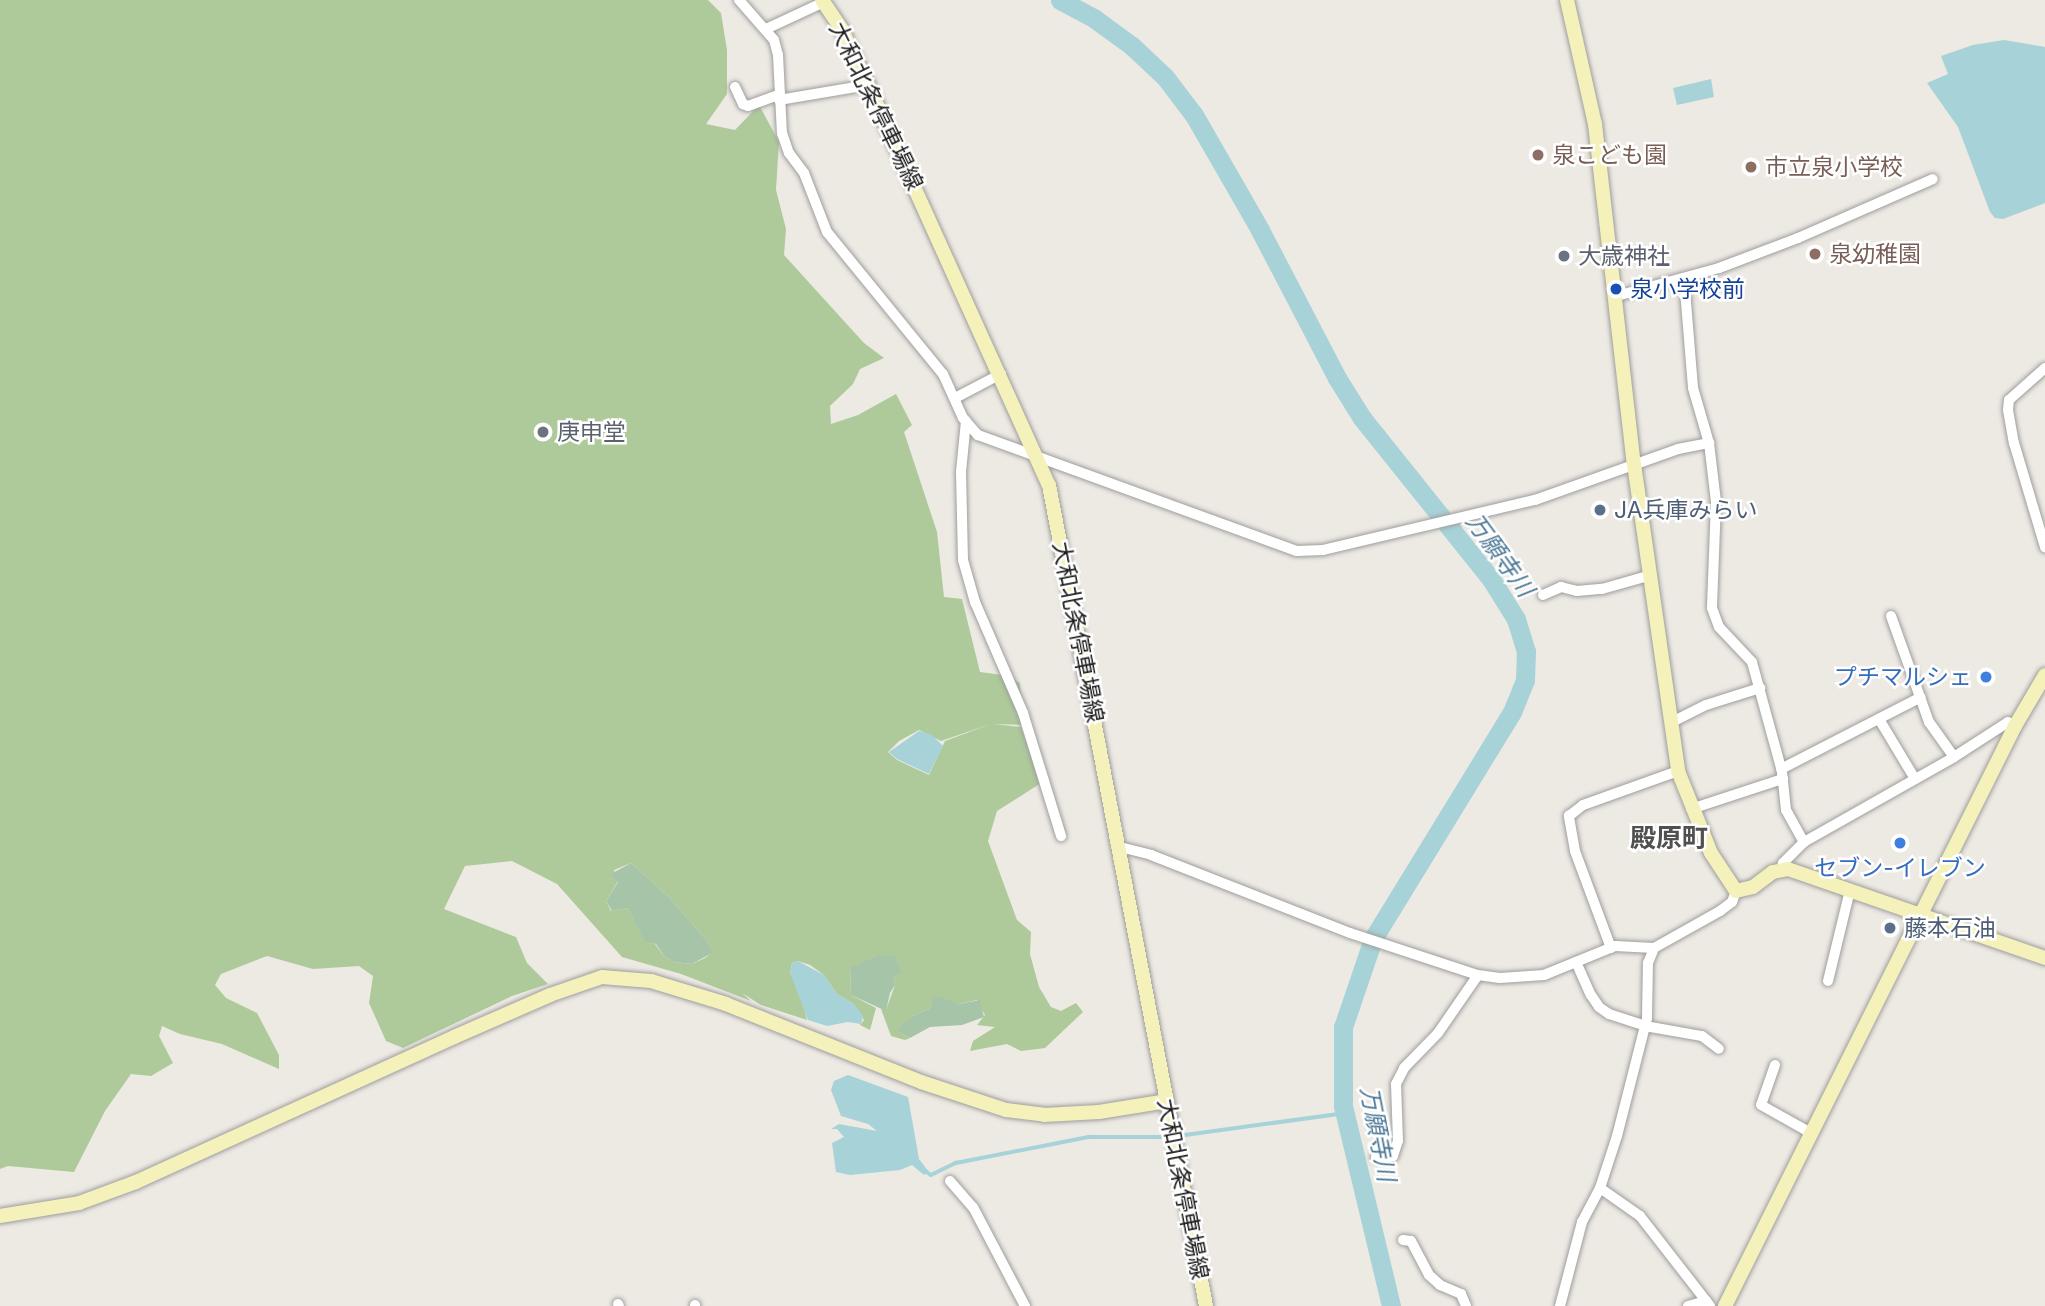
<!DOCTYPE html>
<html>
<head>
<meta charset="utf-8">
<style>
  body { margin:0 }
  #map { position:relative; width:2045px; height:1306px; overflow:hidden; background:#ede9e3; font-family:Inter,"Noto Sans JP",sans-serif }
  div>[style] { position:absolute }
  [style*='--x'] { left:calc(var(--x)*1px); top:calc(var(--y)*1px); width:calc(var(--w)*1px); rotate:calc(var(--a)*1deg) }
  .forest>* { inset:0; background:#aeca9b }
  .cemetery>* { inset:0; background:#a6c4a8 }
  .water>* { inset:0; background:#a7d2d8 }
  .stream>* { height:3.5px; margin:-1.75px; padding:0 1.75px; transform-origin:1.75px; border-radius:1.75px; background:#a7d2d8 }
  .river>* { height:19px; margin:-9.5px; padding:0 9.5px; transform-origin:9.5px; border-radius:9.5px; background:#a7d2d8 }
  .roads { filter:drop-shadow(0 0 2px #9e9e9e) drop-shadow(0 0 2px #9e9e9e) }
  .street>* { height:10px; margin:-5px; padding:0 5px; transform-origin:5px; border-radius:5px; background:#fff }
  .secondary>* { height:14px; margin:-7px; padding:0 7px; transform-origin:7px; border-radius:7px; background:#f4f1bb }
  .dots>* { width:19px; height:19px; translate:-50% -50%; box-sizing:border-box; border:4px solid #fff; border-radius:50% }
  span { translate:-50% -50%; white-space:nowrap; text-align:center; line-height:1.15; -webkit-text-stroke:5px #fff; paint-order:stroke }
  .street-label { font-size:23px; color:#1d1d1d }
  .education-label { font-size:23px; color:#785e54 }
  .left { translate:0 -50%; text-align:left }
  .worship-label { font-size:23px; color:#5b616d }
  .transit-label { font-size:23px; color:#164399 }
  .service-label { font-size:23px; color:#4e5e75 }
  .shop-label { font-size:23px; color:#366cbe }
  .right { translate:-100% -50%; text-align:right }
  .water-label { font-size:24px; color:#4b7896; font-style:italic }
  .quarter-label { font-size:26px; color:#505050; font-weight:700 }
</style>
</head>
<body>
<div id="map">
  <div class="forest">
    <i style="clip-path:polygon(evenodd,0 0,708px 0,721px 13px,727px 50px,727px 94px,706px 124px,735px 130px,759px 105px,779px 142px,776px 190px,786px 229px,784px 255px,864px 343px,884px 358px,860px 369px,853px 384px,830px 406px,831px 424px,858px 415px,896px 394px,912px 425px,904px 432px,937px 532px,944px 597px,962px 599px,980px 672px,1009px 676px,1020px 683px,1022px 725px,994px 724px,1021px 727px,1041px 783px,997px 811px,988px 841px,1017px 920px,1031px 932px,1030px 954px,1039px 987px,1051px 1007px,1061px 1011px,1076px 1003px,1083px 1012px,1045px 1048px,1021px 1051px,1007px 1044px,970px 1051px,973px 1041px,995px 1027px,977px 1025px,985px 1015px,977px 1000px,959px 1004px,933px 1002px,932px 1007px,913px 1016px,899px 1032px,910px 1038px,905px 1040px,891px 1036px,881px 1009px,886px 1010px,895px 985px,894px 978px,900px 972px,899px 964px,893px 956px,875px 956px,850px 969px,851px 995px,876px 1008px,870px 1030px,860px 1025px,864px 1020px,854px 1004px,837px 994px,824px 975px,810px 965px,798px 961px,792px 963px,790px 973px,800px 992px,807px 1020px,761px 1005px,742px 993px,751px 1001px,681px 974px,622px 957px,557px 884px,512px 861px,465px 866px,444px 909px,516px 937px,527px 963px,548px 984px,512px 996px,403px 1048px,386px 1041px,369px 1003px,373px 976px,359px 966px,313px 969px,267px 956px,221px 974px,215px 985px,226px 998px,257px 1013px,279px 1055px,279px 1069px,222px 1044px,180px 1034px,162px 1026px,159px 1036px,173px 1063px,151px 1076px,131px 1074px,105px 1111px,74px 1172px,8px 1166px,0 1169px,0 0,991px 724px,945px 741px,929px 775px,897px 760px,888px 752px,899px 741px,919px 730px,941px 741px,991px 724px,0 0,631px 863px,670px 898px,707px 941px,710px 954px,705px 958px,692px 964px,674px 962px,664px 956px,655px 944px,644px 940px,628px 908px,611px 911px,606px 901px,618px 881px,614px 870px,631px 863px)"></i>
  </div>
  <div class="cemetery">
    <i style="clip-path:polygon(631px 863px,670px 898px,707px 941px,712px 953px,692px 964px,674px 962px,664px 956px,656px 944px,644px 941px,628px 908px,612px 911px,606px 901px,618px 882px,611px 874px)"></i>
    <i style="clip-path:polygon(875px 956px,894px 956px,899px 964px,901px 972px,894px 978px,895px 985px,890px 993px,886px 1011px,851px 995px,850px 968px)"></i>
    <i style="clip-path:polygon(938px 996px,959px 1004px,980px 1000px,984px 1017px,962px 1025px,930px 1027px,910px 1038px,899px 1032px,899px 1027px,913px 1016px,932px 1007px,932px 998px)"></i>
  </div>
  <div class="water">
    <i style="clip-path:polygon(2004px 40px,2045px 47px,2045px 203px,2003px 219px,1995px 218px,1990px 212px,1958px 127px,1927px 83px,1948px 74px,1941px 56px,1973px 45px)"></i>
    <i style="clip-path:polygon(1711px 79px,1714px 97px,1677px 105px,1673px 88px)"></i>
    <i style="clip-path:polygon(919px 731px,931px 734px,943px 746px,929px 774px,897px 759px,889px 752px)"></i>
    <i style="clip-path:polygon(798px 961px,824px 975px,837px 994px,854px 1004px,863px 1016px,861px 1024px,848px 1022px,827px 1026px,808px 1020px,790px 973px,792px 963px)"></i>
    <i style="clip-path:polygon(848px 1075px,908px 1097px,919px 1159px,929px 1172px,924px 1175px,912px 1165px,900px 1170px,850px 1175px,836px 1172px,832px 1143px,844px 1137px,837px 1129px,831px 1129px,839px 1124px,877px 1131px,868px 1124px,841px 1116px,831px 1090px,834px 1081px)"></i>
  </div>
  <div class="stream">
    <i style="--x:1178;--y:1136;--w:169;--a:-7.8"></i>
    <i style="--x:926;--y:1171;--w:6;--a:39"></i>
    <i style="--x:931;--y:1175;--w:28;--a:-26"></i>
    <i style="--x:956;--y:1163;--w:136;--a:-11.1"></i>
    <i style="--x:1089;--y:1137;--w:82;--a:0"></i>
  </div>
  <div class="river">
    <i style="--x:1060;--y:0;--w:40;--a:28"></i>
    <i style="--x:1095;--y:19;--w:46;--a:36.1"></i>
    <i style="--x:1132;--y:46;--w:45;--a:43.2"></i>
    <i style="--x:1165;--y:77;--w:48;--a:52.7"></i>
    <i style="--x:1194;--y:115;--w:133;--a:60.1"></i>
    <i style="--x:1260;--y:230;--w:167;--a:62.5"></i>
    <i style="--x:1337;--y:378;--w:47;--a:58"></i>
    <i style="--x:1362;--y:418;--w:206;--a:51.3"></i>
    <i style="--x:1491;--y:579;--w:47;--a:58"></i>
    <i style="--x:1516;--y:619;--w:34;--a:73"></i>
    <i style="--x:1526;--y:651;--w:29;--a:92"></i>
    <i style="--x:1525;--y:680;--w:35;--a:112"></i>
    <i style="--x:1512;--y:712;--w:266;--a:121.5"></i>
    <i style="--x:1373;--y:939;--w:93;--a:108.8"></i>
    <i style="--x:1343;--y:1027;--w:79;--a:90"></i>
    <i style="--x:1343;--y:1106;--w:206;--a:76.5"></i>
  </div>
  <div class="roads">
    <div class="street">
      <i style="--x:739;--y:0;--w:53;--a:48.8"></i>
      <i style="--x:774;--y:40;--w:16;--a:75"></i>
      <i style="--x:778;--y:55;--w:78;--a:87.1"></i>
      <i style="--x:782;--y:133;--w:21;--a:71"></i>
      <i style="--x:789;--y:153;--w:25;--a:53"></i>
      <i style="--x:804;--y:173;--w:63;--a:68.7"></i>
      <i style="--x:827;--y:232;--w:183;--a:50.8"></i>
      <i style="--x:943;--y:374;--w:48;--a:65.6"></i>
      <i style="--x:963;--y:418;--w:23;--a:49"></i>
      <i style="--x:978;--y:435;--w:339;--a:20"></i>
      <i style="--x:1297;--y:551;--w:26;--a:-2"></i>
      <i style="--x:1323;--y:550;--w:218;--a:-13.3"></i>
      <i style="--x:1535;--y:500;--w:152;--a:-19.6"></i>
      <i style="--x:1678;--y:449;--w:32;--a:-11"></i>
      <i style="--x:1709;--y:443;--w:59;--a:83.2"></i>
      <i style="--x:1716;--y:502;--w:106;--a:92.2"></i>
      <i style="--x:1712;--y:608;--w:20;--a:70"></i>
      <i style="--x:1719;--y:627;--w:48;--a:46.7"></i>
      <i style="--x:1752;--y:662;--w:114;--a:74.7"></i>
      <i style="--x:1782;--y:772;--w:38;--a:84"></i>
      <i style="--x:1786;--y:810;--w:37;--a:61"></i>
      <i style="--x:766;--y:29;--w:64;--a:-25"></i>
      <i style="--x:735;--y:87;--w:19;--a:65"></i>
      <i style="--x:743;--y:104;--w:5;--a:22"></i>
      <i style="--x:748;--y:106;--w:32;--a:-20"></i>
      <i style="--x:779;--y:100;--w:90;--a:-9.6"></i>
      <i style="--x:1684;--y:278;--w:110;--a:85.3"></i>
      <i style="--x:1693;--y:388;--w:57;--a:73.8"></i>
      <i style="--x:1613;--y:297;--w:110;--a:-15.3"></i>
      <i style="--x:1719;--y:268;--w:85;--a:-20.8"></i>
      <i style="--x:1798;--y:238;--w:147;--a:-23.6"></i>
      <i style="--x:2045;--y:368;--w:48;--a:138.4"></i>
      <i style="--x:2009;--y:400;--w:10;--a:96"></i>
      <i style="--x:2008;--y:410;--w:34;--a:80"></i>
      <i style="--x:2014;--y:443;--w:109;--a:73.4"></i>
      <i style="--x:955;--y:398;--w:52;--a:-27.6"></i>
      <i style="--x:966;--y:421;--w:51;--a:95.6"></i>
      <i style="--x:961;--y:472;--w:88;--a:88.7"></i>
      <i style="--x:963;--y:560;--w:44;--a:74.1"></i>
      <i style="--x:975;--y:602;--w:121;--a:66.6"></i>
      <i style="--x:1023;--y:713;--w:129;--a:72.8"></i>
      <i style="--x:1543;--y:595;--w:20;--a:-24"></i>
      <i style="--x:1561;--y:587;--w:16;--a:14"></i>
      <i style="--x:1577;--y:591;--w:25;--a:-5"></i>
      <i style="--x:1602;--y:589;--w:48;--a:-15.8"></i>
      <i style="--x:1891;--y:616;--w:113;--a:70.3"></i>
      <i style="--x:1929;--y:722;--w:43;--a:54.5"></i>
      <i style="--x:1879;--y:719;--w:70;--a:59"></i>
      <i style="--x:1670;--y:723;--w:40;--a:-26.6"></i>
      <i style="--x:1706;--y:705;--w:57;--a:-17.5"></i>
      <i style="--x:1781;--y:769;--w:157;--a:-27.2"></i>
      <i style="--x:1691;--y:809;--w:97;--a:-18.1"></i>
      <i style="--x:1120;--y:847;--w:32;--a:14"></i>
      <i style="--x:1151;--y:855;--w:214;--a:21.4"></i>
      <i style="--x:1350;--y:933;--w:135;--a:18.2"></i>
      <i style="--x:1478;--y:975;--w:22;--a:8"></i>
      <i style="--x:1500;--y:978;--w:44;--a:-3.9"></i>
      <i style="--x:1544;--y:975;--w:77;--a:-22.2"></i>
      <i style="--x:1615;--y:946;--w:39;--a:3"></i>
      <i style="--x:1654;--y:948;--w:76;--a:-29.3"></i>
      <i style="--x:1720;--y:911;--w:15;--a:-37"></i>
      <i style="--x:1732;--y:902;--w:12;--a:-70"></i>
      <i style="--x:1781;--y:869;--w:6;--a:-72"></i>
      <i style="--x:1783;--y:863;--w:30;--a:-45"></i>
      <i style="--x:1804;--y:842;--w:172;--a:-29.5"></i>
      <i style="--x:1954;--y:757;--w:64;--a:-32.9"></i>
      <i style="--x:2008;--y:722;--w:8;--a:30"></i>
      <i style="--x:1611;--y:948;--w:103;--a:-110.4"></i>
      <i style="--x:1575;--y:851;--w:36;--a:-100"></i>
      <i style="--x:1569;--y:816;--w:18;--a:-38"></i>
      <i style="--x:1583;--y:805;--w:101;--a:-19.7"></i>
      <i style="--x:1576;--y:962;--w:36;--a:66"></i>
      <i style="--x:1591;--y:995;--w:14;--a:56"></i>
      <i style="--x:1599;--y:1007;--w:12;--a:35"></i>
      <i style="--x:1609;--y:1014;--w:38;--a:18"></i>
      <i style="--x:1645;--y:1026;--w:58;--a:10"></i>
      <i style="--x:1702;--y:1036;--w:21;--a:37"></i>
      <i style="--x:1828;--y:981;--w:94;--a:-76.4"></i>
      <i style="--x:1775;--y:1065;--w:42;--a:109.3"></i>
      <i style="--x:1761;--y:1105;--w:57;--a:29.2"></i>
      <i style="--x:1376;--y:1157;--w:17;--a:-3"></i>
      <i style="--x:1393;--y:1156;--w:16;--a:-72"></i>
      <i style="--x:1398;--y:1141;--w:57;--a:-92"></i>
      <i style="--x:1396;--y:1084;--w:18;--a:-63"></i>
      <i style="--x:1404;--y:1068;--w:49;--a:-45.8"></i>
      <i style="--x:1438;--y:1033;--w:70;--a:-55.4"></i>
      <i style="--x:950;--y:1181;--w:35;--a:49"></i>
      <i style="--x:973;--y:1207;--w:112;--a:62.3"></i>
      <i style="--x:1600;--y:1188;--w:49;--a:35"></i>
      <i style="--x:1640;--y:1216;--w:114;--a:52.1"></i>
      <i style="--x:1403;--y:1240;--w:8;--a:7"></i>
      <i style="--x:1411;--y:1241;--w:38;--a:62"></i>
      <i style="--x:1429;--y:1275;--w:15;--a:42"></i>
      <i style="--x:1440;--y:1285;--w:23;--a:23"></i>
      <i style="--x:1461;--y:1294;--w:13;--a:67"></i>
      <i style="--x:618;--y:1304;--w:2;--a:63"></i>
      <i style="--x:695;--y:1305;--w:1;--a:90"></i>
      <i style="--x:1560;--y:1306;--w:87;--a:-75.3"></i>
      <i style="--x:1582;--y:1222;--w:38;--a:-62"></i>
      <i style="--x:1600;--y:1188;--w:55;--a:-71.9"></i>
      <i style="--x:1617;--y:1136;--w:122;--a:-75.7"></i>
      <i style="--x:1647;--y:1018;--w:55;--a:-89"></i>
      <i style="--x:1648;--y:963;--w:16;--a:-68"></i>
      <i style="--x:1688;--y:1306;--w:19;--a:-16"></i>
    </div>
    <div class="secondary">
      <i style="--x:822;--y:0;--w:34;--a:56"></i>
      <i style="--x:841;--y:28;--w:63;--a:64.7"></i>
      <i style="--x:868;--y:85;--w:439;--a:65.7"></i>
      <i style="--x:1049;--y:485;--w:836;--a:79.17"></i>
      <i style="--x:1567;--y:0;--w:127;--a:77.3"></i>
      <i style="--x:1595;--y:124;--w:342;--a:83.5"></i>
      <i style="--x:1634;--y:464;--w:310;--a:81.8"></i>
      <i style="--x:1678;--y:771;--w:88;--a:68.1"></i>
      <i style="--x:1711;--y:853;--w:45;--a:56.7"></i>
      <i style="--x:1736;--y:891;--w:17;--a:-13"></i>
      <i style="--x:1753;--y:887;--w:25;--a:-37"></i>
      <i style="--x:1773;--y:872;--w:15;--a:-11"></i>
      <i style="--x:1788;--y:869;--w:272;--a:19.1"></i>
      <i style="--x:0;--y:1216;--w:80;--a:-9.3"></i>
      <i style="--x:79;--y:1203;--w:61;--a:-20.2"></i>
      <i style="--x:136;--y:1182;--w:349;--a:-24.5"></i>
      <i style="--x:454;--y:1037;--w:105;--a:-23.6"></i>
      <i style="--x:550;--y:995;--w:55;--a:-19.1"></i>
      <i style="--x:602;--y:977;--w:49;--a:4.7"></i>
      <i style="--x:651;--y:981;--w:78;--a:17"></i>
      <i style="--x:726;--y:1004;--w:210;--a:21.8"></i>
      <i style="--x:921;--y:1082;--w:89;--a:18.2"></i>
      <i style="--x:1006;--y:1110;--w:38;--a:7"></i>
      <i style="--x:1044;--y:1115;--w:55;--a:-3.1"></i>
      <i style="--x:1099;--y:1112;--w:69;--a:-9.2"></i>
      <i style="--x:1725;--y:1306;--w:648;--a:-63.43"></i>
      <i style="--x:2015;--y:726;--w:59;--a:-59.5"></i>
    </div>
  </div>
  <div class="dots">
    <i style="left:1538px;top:155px;background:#8d6e63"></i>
    <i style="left:1751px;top:167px;background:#8d6e63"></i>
    <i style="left:1815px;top:254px;background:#8d6e63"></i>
    <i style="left:1564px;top:256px;background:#6b7280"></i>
    <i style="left:1616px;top:289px;background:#1a4fb4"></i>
    <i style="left:543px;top:432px;background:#6b7280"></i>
    <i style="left:1600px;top:510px;background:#5c6f8a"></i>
    <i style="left:1986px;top:677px;background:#3f7fe0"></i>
    <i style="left:1900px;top:843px;background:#3f7fe0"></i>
    <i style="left:1890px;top:928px;background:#5c6f8a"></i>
  </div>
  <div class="street-label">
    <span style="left:876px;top:106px;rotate:64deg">大和北条停車場線</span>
    <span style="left:1078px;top:632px;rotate:79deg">大和北条停車場線</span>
    <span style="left:1183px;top:1189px;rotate:79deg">大和北条停車場線</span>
  </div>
  <div class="education-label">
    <span class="left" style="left:1552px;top:155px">泉こども園</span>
    <span class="left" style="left:1765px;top:167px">市立泉小学校</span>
    <span class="left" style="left:1829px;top:254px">泉幼稚園</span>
  </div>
  <div class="worship-label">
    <span class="left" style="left:1578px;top:256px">大歳神社</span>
    <span class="left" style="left:557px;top:432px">庚申堂</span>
  </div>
  <div class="transit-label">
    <span class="left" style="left:1630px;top:289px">泉小学校前</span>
  </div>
  <div class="service-label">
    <span class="left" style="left:1614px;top:510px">JA兵庫みらい</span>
    <span class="left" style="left:1904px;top:928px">藤本石油</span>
  </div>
  <div class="shop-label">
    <span class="right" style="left:1972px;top:677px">プチマルシェ</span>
    <span style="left:1900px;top:868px">セブン-イレブン</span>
  </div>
  <div class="water-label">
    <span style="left:1500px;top:555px;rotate:54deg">万願寺川</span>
    <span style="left:1378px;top:1134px;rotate:79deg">万願寺川</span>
  </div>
  <div class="quarter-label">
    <span style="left:1669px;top:838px">殿原町</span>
  </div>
</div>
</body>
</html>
